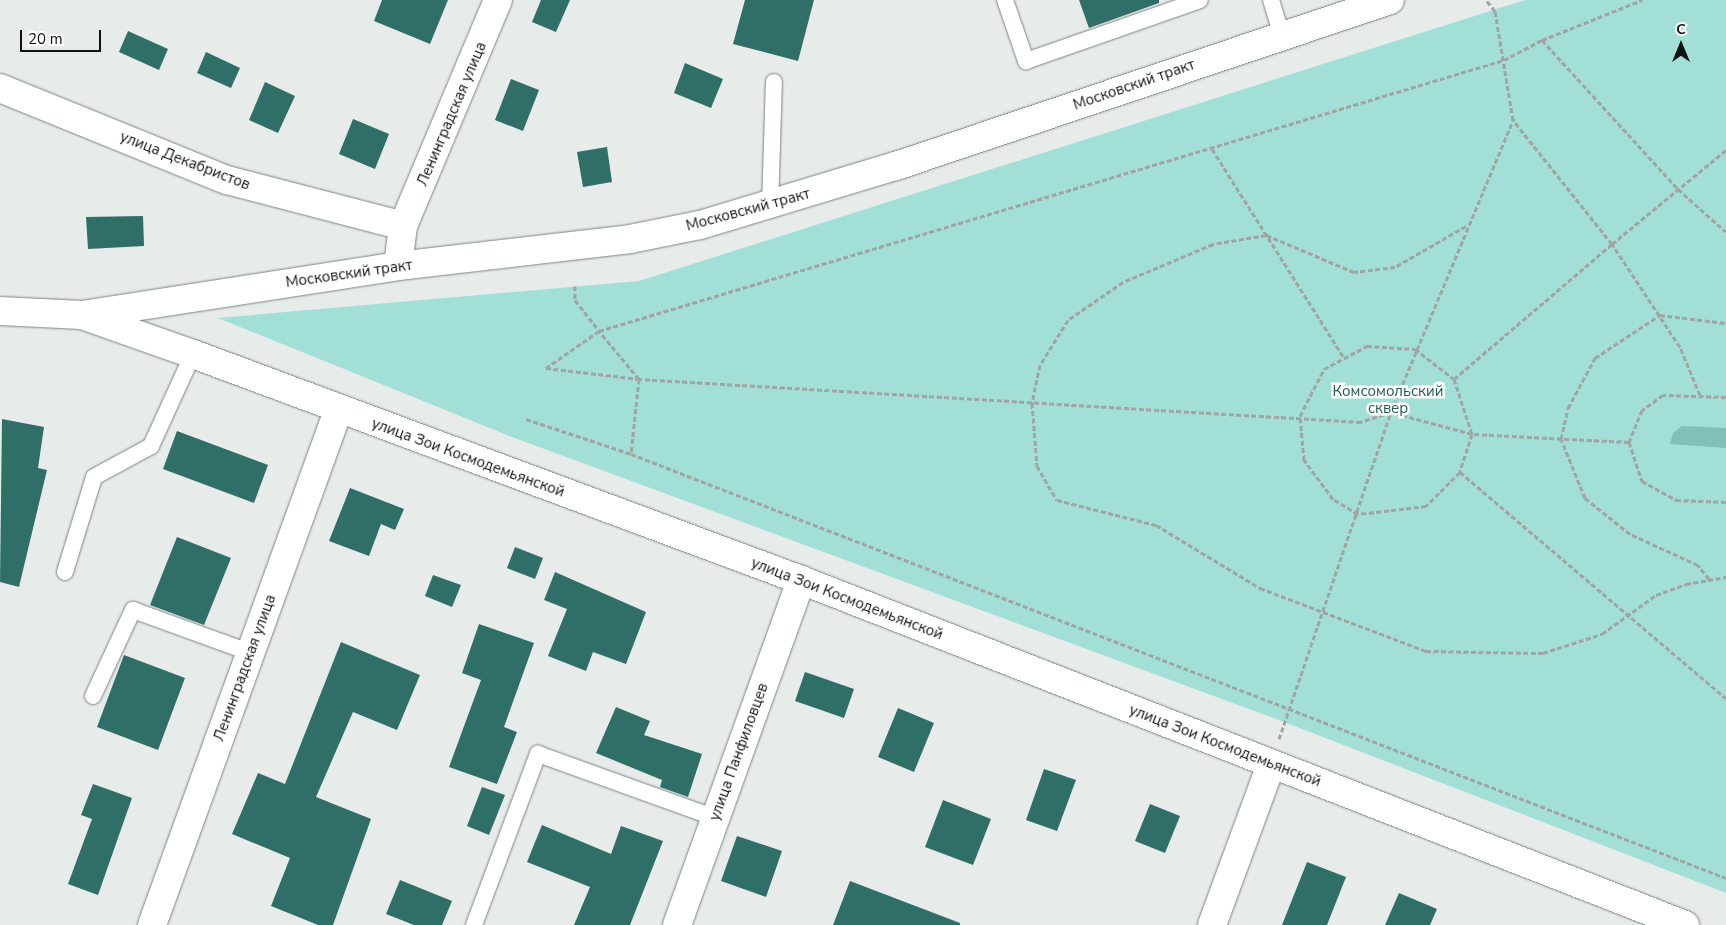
<!DOCTYPE html>
<html>
<head>
<meta charset="utf-8">
<style>
  body { margin:0 }
  #map { position:relative; width:1726px; height:925px; overflow:hidden; background:#e7eceb; font-family:"Nunito Sans",sans-serif }
  div>[style] { position:absolute }
  [style*='--x'] { left:calc(var(--x)*1px); top:calc(var(--y)*1px); width:calc(var(--w)*1px); rotate:calc(var(--a)*1deg) }
  .green>* { inset:0; background:#a2e0d7 }
  .water>* { inset:0; background:#80c0b7 }
  .building>* { inset:0; background:#2f6f67 }
  .path>* { height:3px; margin-top:-1.5px; transform-origin:0; background:repeating-linear-gradient(90deg,#a0a4a3 0 5px,transparent 0 7.5px) }
  .roads { filter:drop-shadow(0 0 1px #7e8382) drop-shadow(0 0 1px #7e8382) }
  .lane>* { height:16px; margin:-8px; padding:0 8px; transform-origin:8px; border-radius:8px; background:#fff }
  .street>* { height:28px; margin:-14px; padding:0 14px; transform-origin:14px; border-radius:14px; background:#fff }
  .primary>* { height:28px; margin:-14px; padding:0 14px; transform-origin:14px; border-radius:14px; background:#fff }
  span { translate:-50% -50%; white-space:nowrap; text-align:center; line-height:1.15; -webkit-text-stroke:5px #fff; paint-order:stroke }
  .street-label { font-size:15px; color:#101211 }
  .park-label { font-size:15px; color:#255b54 }
  .north { position:absolute; left:1656px; top:20px; width:50px; height:50px; -webkit-text-stroke:4px #fff; paint-order:stroke; rotate:0deg; font-size:14px; font-weight:700; line-height:20px; text-align:center; color:#101211 }
  .north::after { content:''; display:block; margin:auto; width:18px; height:22px; background:#101211; clip-path:polygon(50% 0,100% 100%,50% 72%,0 100%) }
  .scale { position:absolute; left:20px; top:30px; width:81px; height:22px; box-sizing:border-box; border:2px solid #101211; border-top:0; padding-left:6px; font-size:15px; line-height:18px; white-space:nowrap; color:#101211; -webkit-text-stroke:4px #fff; paint-order:stroke }
</style>
</head>
<body>
<div id="map">
  <div class="green">
    <i style="clip-path:polygon(1525px 0,1726px 0,1726px 893px,1284px 722px,512px 437px,218px 318px,639px 281px)"></i>
  </div>
  <div class="water">
    <i style="clip-path:polygon(1682px 426px,1726px 428px,1726px 448px,1670px 444px,1673px 433px)"></i>
  </div>
  <div class="building">
    <i style="clip-path:polygon(382px 0,448px 0,430px 44px,374px 21px)"></i>
    <i style="clip-path:polygon(541px 0,570px 0,556px 32px,532px 22px)"></i>
    <i style="clip-path:polygon(745px 0,814px 0,798px 61px,733px 44px)"></i>
    <i style="clip-path:polygon(1079px 0,1159px 0,1159px 3px,1089px 28px)"></i>
    <i style="clip-path:polygon(128px 31px,168px 49px,159px 70px,119px 52px)"></i>
    <i style="clip-path:polygon(206px 52px,240px 68px,231px 88px,197px 73px)"></i>
    <i style="clip-path:polygon(685px 63px,723px 79px,711px 108px,674px 93px)"></i>
    <i style="clip-path:polygon(511px 79px,539px 90px,523px 131px,495px 120px)"></i>
    <i style="clip-path:polygon(265px 82px,295px 96px,278px 133px,249px 120px)"></i>
    <i style="clip-path:polygon(353px 119px,389px 134px,375px 169px,339px 154px)"></i>
    <i style="clip-path:polygon(607px 147px,612px 182px,583px 187px,577px 152px)"></i>
    <i style="clip-path:polygon(143px 216px,144px 246px,88px 249px,86px 217px)"></i>
    <i style="clip-path:polygon(2px 419px,44px 427px,38px 468px,47px 470px,19px 587px,0 582px)"></i>
    <i style="clip-path:polygon(177px 431px,268px 465px,254px 503px,163px 469px)"></i>
    <i style="clip-path:polygon(350px 488px,404px 509px,395px 530px,381px 524px,369px 556px,329px 541px)"></i>
    <i style="clip-path:polygon(177px 537px,231px 558px,204px 625px,150px 605px)"></i>
    <i style="clip-path:polygon(515px 547px,543px 558px,535px 579px,507px 568px)"></i>
    <i style="clip-path:polygon(555px 572px,646px 612px,626px 664px,593px 652px,586px 671px,548px 656px,567px 609px,544px 600px)"></i>
    <i style="clip-path:polygon(433px 575px,461px 585px,452px 607px,425px 596px)"></i>
    <i style="clip-path:polygon(479px 624px,534px 643px,504px 727px,517px 732px,497px 784px,449px 767px,481px 680px,462px 673px)"></i>
    <i style="clip-path:polygon(341px 642px,420px 675px,397px 730px,353px 712px,316px 797px,371px 819px,333px 925px,318px 925px,271px 906px,290px 858px,232px 834px,258px 773px,285px 784px)"></i>
    <i style="clip-path:polygon(124px 655px,185px 678px,158px 750px,97px 727px)"></i>
    <i style="clip-path:polygon(805px 672px,854px 689px,844px 718px,795px 701px)"></i>
    <i style="clip-path:polygon(616px 707px,650px 721px,644px 735px,702px 754px,688px 797px,660px 787px,662px 780px,596px 753px)"></i>
    <i style="clip-path:polygon(898px 708px,934px 723px,914px 772px,878px 757px)"></i>
    <i style="clip-path:polygon(1044px 769px,1076px 780px,1057px 831px,1026px 820px)"></i>
    <i style="clip-path:polygon(93px 784px,132px 798px,98px 895px,68px 884px,92px 819px,81px 815px)"></i>
    <i style="clip-path:polygon(482px 787px,505px 795px,489px 835px,467px 826px)"></i>
    <i style="clip-path:polygon(943px 800px,991px 819px,973px 865px,925px 847px)"></i>
    <i style="clip-path:polygon(1150px 804px,1180px 816px,1165px 853px,1135px 841px)"></i>
    <i style="clip-path:polygon(542px 825px,611px 854px,621px 826px,663px 841px,630px 925px,574px 925px,590px 887px,527px 862px)"></i>
    <i style="clip-path:polygon(737px 836px,782px 851px,766px 897px,721px 881px)"></i>
    <i style="clip-path:polygon(1307px 862px,1346px 877px,1327px 925px,1282px 925px)"></i>
    <i style="clip-path:polygon(400px 880px,452px 901px,442px 925px,414px 925px,386px 914px)"></i>
    <i style="clip-path:polygon(850px 881px,960px 923px,960px 925px,833px 925px)"></i>
    <i style="clip-path:polygon(1399px 893px,1437px 909px,1430px 925px,1385px 925px)"></i>
  </div>
  <div class="path">
    <i style="--x:1542;--y:40;--w:202;--a:47.6"></i>
    <i style="--x:1678;--y:189;--w:64;--a:41.9"></i>
    <i style="--x:1212;--y:149;--w:247;--a:57.7"></i>
    <i style="--x:1466;--y:226;--w:82;--a:150"></i>
    <i style="--x:1395;--y:267;--w:41;--a:173"></i>
    <i style="--x:1354;--y:272;--w:95;--a:-157.2"></i>
    <i style="--x:1266;--y:235;--w:54;--a:170.4"></i>
    <i style="--x:1213;--y:244;--w:98;--a:157.1"></i>
    <i style="--x:1123;--y:282;--w:67;--a:145.4"></i>
    <i style="--x:1068;--y:320;--w:53;--a:121.9"></i>
    <i style="--x:1040;--y:365;--w:39;--a:102"></i>
    <i style="--x:1032;--y:403;--w:63;--a:85.5"></i>
    <i style="--x:1037;--y:466;--w:39;--a:60"></i>
    <i style="--x:1057;--y:500;--w:102;--a:14.2"></i>
    <i style="--x:1156;--y:525;--w:122;--a:31.2"></i>
    <i style="--x:1260;--y:588;--w:178;--a:20.8"></i>
    <i style="--x:1426;--y:651;--w:117;--a:1"></i>
    <i style="--x:1543;--y:653;--w:62;--a:-17.9"></i>
    <i style="--x:1602;--y:634;--w:67;--a:-35.8"></i>
    <i style="--x:1656;--y:595;--w:32;--a:-20"></i>
    <i style="--x:1686;--y:584;--w:41;--a:-9.9"></i>
    <i style="--x:575;--y:286;--w:14;--a:90"></i>
    <i style="--x:575;--y:300;--w:39;--a:52"></i>
    <i style="--x:599;--y:331;--w:65;--a:145.1"></i>
    <i style="--x:546;--y:368;--w:94;--a:6.7"></i>
    <i style="--x:639;--y:379;--w:75;--a:96.1"></i>
    <i style="--x:631;--y:454;--w:1174;--a:21.17"></i>
    <i style="--x:1367;--y:346;--w:48;--a:3.6"></i>
    <i style="--x:1415;--y:349;--w:49;--a:37.6"></i>
    <i style="--x:1454;--y:379;--w:58;--a:71.9"></i>
    <i style="--x:1472;--y:434;--w:40;--a:108"></i>
    <i style="--x:1460;--y:472;--w:48;--a:135"></i>
    <i style="--x:1426;--y:506;--w:68;--a:173.3"></i>
    <i style="--x:1358;--y:514;--w:29;--a:-149"></i>
    <i style="--x:1333;--y:499;--w:49;--a:-126.6"></i>
    <i style="--x:1304;--y:460;--w:44;--a:-95.2"></i>
    <i style="--x:1300;--y:416;--w:53;--a:-62.9"></i>
    <i style="--x:1324;--y:369;--w:49;--a:-28.1"></i>
    <i style="--x:1454;--y:379;--w:208;--a:-40.5"></i>
    <i style="--x:1612;--y:244;--w:159;--a:-128.6"></i>
    <i style="--x:1513;--y:120;--w:110;--a:-99.4"></i>
    <i style="--x:1495;--y:11;--w:14;--a:-129"></i>
    <i style="--x:1700;--y:395;--w:52;--a:-112.6"></i>
    <i style="--x:1680;--y:347;--w:123;--a:-123.4"></i>
    <i style="--x:1612;--y:244;--w:148;--a:-39.5"></i>
    <i style="--x:1726;--y:397;--w:63;--a:-178.2"></i>
    <i style="--x:1663;--y:395;--w:26;--a:144"></i>
    <i style="--x:1642;--y:410;--w:35;--a:112"></i>
    <i style="--x:1629;--y:442;--w:41;--a:71.6"></i>
    <i style="--x:1642;--y:481;--w:39;--a:29"></i>
    <i style="--x:1676;--y:500;--w:50;--a:2.3"></i>
    <i style="--x:526;--y:419;--w:111;--a:18.4"></i>
    <i style="--x:1629;--y:442;--w:157;--a:-177.1"></i>
    <i style="--x:1472;--y:434;--w:84;--a:-164.8"></i>
    <i style="--x:1391;--y:412;--w:32;--a:162"></i>
    <i style="--x:1361;--y:422;--w:723;--a:-176.59"></i>
    <i style="--x:639;--y:379;--w:62;--a:-129.8"></i>
    <i style="--x:599;--y:331;--w:945;--a:-16.67"></i>
    <i style="--x:1504;--y:60;--w:43;--a:-27.8"></i>
    <i style="--x:1542;--y:40;--w:108;--a:-21.8"></i>
    <i style="--x:1460;--y:472;--w:349;--a:40.4"></i>
    <i style="--x:1709;--y:579;--w:18;--a:-128"></i>
    <i style="--x:1698;--y:565;--w:75;--a:-155.5"></i>
    <i style="--x:1630;--y:534;--w:58;--a:-141.3"></i>
    <i style="--x:1585;--y:498;--w:64;--a:-112.1"></i>
    <i style="--x:1561;--y:439;--w:32;--a:-77"></i>
    <i style="--x:1568;--y:408;--w:57;--a:-61.6"></i>
    <i style="--x:1595;--y:358;--w:78;--a:-33.5"></i>
    <i style="--x:1660;--y:315;--w:66;--a:6.9"></i>
    <i style="--x:1279;--y:739;--w:346;--a:-71.1"></i>
    <i style="--x:1391;--y:412;--w:316;--a:-67.3"></i>
  </div>
  <div class="roads">
    <div class="lane">
      <i style="--x:1005;--y:0;--w:65;--a:71"></i>
      <i style="--x:1026;--y:61;--w:184;--a:-19.3"></i>
      <i style="--x:1271;--y:0;--w:37;--a:73"></i>
      <i style="--x:770;--y:207;--w:125;--a:-88.2"></i>
      <i style="--x:65;--y:572;--w:99;--a:-73"></i>
      <i style="--x:94;--y:477;--w:65;--a:-28.5"></i>
      <i style="--x:151;--y:446;--w:101;--a:-65.5"></i>
      <i style="--x:93;--y:696;--w:95;--a:-65.1"></i>
      <i style="--x:133;--y:610;--w:126;--a:20"></i>
      <i style="--x:474;--y:925;--w:183;--a:-69.5"></i>
      <i style="--x:538;--y:754;--w:189;--a:19.8"></i>
    </div>
    <div class="street">
      <i style="--x:0;--y:88;--w:245;--a:22.1"></i>
      <i style="--x:227;--y:180;--w:182;--a:14.6"></i>
      <i style="--x:398;--y:266;--w:40;--a:-82.9"></i>
      <i style="--x:403;--y:226;--w:245;--a:-67.2"></i>
      <i style="--x:82;--y:315;--w:320;--a:-8.8"></i>
      <i style="--x:398;--y:266;--w:234;--a:-6.6"></i>
      <i style="--x:630;--y:239;--w:71;--a:-11.3"></i>
      <i style="--x:700;--y:225;--w:205;--a:-16.8"></i>
      <i style="--x:896;--y:166;--w:521;--a:-18.57"></i>
      <i style="--x:152;--y:925;--w:547;--a:-70.11"></i>
      <i style="--x:677;--y:925;--w:367;--a:-70.2"></i>
      <i style="--x:1212;--y:925;--w:171;--a:-69.8"></i>
    </div>
    <div class="primary">
      <i style="--x:0;--y:311;--w:82;--a:2.8"></i>
      <i style="--x:82;--y:315;--w:118;--a:19.4"></i>
      <i style="--x:193;--y:354;--w:649;--a:20.39"></i>
      <i style="--x:801;--y:580;--w:949;--a:21.32"></i>
    </div>
  </div>
  <div class="street-label">
    <span style="left:1134px;top:85px;rotate:-19deg">Московский тракт</span>
    <span style="left:452px;top:114px;rotate:-67deg">Ленинградская улица</span>
    <span style="left:185px;top:161px;rotate:21deg">улица Декабристов</span>
    <span style="left:748px;top:210px;rotate:-15deg">Московский тракт</span>
    <span style="left:349px;top:274px;rotate:-8deg">Московский тракт</span>
    <span style="left:468px;top:458px;rotate:20deg">улица Зои Космодемьянской</span>
    <span style="left:847px;top:599px;rotate:21deg">улица Зои Космодемьянской</span>
    <span style="left:245px;top:668px;rotate:-70deg">Ленинградская улица</span>
    <span style="left:1225px;top:746px;rotate:21deg">улица Зои Космодемьянской</span>
    <span style="left:739px;top:752px;rotate:-70deg">улица Панфиловцев</span>
  </div>
  <div class="park-label">
    <span style="left:1388px;top:400px">Комсомольский<br>сквер</span>
  </div>
  <div class="north">С</div>
  <div class="scale">20 m</div>
</div>
</body>
</html>
